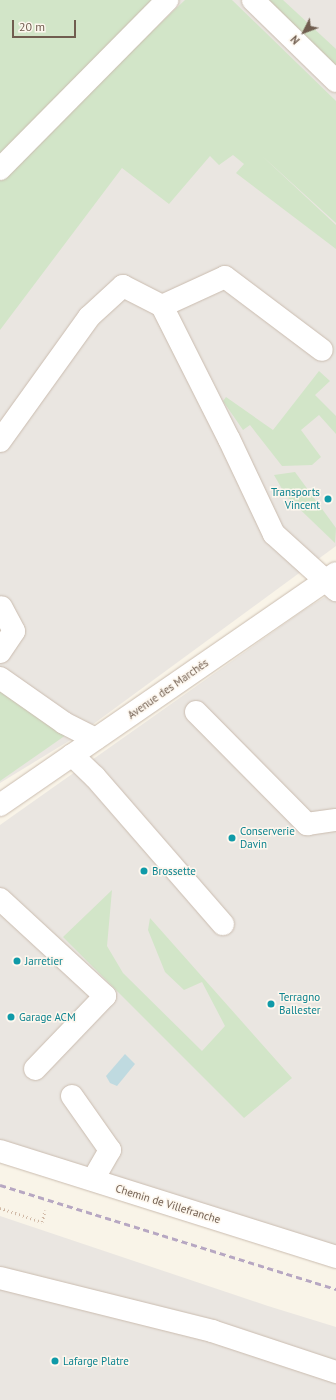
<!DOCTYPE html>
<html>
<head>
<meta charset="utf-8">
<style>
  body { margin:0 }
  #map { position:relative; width:336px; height:1400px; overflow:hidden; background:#f9f4e8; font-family:"PT Sans",sans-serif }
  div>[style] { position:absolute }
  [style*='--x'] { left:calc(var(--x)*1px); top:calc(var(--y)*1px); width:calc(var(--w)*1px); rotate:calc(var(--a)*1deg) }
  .industrial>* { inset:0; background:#eae6e1 }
  .green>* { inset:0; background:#d2e5c8 }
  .water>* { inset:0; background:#bfdae0 }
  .path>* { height:2.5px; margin-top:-1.25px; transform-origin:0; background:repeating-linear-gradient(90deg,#d0b9a6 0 1px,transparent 0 4px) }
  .roads { filter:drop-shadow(0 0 1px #cabcaf) drop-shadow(0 0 1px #cabcaf) }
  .minor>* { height:22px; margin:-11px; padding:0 11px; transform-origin:11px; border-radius:11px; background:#fff }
  .rail>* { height:3px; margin-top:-1.5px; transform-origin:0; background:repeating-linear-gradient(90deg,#b7a7c2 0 6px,transparent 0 10px) }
  .dots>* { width:11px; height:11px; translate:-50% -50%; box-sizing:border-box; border:2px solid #fdf7ee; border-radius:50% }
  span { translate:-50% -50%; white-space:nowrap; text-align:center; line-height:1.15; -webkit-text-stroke:3px #fdf7ee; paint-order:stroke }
  .culture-label { font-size:11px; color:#0d838f }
  .right { translate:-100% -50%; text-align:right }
  .left { translate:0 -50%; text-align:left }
  .street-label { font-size:11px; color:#705d4f }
  .north { position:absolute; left:284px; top:12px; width:40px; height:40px; -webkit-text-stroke:3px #fdf7ee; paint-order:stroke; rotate:228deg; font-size:11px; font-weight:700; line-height:16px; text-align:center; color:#705d4f }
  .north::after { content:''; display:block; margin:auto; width:14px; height:18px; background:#705d4f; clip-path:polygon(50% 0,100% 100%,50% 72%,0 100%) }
  .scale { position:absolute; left:12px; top:20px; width:64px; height:18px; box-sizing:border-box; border:2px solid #705d4f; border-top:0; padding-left:5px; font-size:12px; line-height:14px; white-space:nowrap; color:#705d4f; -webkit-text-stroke:3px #fdf7ee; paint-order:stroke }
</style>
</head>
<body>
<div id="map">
  <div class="industrial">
    <i style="clip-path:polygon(0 0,336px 0,336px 546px,77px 736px,0 783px)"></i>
    <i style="clip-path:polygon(336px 590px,336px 1249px,0 1144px,0 825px,304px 610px)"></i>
    <i style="clip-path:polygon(0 1216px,268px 1306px,336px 1327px,336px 1400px,0 1400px)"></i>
  </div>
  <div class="green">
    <i style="clip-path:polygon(0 0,156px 0,0 156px)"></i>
    <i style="clip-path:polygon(185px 0,232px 0,336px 101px,336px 223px,261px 155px,336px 225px,336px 249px,236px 173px,244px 164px,233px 155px,219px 165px,210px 156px,169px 204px,122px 168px,0 330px,0 176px)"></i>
    <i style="clip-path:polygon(266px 0,283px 0,336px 49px,336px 67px)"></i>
    <i style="clip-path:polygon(319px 371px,330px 381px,315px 395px,336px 416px,336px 434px,319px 415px,301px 430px,321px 457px,312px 465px,282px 466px,250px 425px,243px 430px,223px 401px,226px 397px,273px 430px)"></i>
    <i style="clip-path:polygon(295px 472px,336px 528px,335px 543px,286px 496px,274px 475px)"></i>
    <i style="clip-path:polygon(0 689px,66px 735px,0 781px)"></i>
    <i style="clip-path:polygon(112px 890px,107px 946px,123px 973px,202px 1051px,225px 1026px,202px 982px,184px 990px,165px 972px,148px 930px,150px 918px,292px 1078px,244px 1118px,63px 937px)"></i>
  </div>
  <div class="water">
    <i style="clip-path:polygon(125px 1054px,135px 1064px,117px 1086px,110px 1083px,106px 1076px)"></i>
  </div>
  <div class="path">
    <i style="--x:0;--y:1208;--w:44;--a:18.4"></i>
    <i style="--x:42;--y:1222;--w:12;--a:-76"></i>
  </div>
  <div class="roads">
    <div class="minor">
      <i style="--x:253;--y:0;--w:116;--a:44.3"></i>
      <i style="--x:0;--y:169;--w:238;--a:-45.3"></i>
      <i style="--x:162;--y:306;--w:69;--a:-24.7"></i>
      <i style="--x:225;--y:277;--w:121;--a:37"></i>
      <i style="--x:0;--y:441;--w:153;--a:-54.3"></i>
      <i style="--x:89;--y:317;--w:46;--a:-42.4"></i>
      <i style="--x:123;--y:286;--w:44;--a:27.1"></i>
      <i style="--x:162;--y:306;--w:149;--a:63.3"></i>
      <i style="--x:229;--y:439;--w:105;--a:64.7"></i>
      <i style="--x:274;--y:534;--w:84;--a:42.1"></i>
      <i style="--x:0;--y:652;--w:25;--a:-56"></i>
      <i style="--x:14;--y:631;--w:27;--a:-118"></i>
      <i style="--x:0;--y:678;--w:78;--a:35.1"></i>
      <i style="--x:64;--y:723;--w:35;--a:27"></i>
      <i style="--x:196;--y:712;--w:158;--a:45.3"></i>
      <i style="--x:307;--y:824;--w:29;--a:-8"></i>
      <i style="--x:72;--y:755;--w:32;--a:44"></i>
      <i style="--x:95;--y:777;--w:195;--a:49"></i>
      <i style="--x:0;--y:805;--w:408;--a:-34.6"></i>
      <i style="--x:0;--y:899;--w:143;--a:42.7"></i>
      <i style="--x:105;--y:996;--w:101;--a:133.8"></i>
      <i style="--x:72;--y:1096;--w:66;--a:54.9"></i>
      <i style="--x:110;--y:1150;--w:34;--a:120"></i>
      <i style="--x:0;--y:1151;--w:352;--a:17.5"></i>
      <i style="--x:0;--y:1278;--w:219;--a:14"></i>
      <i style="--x:212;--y:1331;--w:131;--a:18.3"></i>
    </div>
  </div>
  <div class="rail">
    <i style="--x:0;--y:1185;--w:352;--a:17.2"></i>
  </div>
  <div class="dots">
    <i style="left:328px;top:499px;background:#0f9aa8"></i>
    <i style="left:232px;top:838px;background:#0f9aa8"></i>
    <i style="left:144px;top:871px;background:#0f9aa8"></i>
    <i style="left:17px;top:961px;background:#0f9aa8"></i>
    <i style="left:271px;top:1004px;background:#0f9aa8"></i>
    <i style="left:11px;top:1017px;background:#0f9aa8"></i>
    <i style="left:55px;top:1361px;background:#0f9aa8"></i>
  </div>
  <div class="culture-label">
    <span class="right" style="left:320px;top:499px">Transports<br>Vincent</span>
    <span class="left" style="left:240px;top:838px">Conserverie<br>Davin</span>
    <span class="left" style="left:152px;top:871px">Brossette</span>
    <span class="left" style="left:25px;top:961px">Jarretier</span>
    <span class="left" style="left:279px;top:1004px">Terragno<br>Ballester</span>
    <span class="left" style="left:19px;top:1017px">Garage ACM</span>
    <span class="left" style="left:63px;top:1361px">Lafarge Platre</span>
  </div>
  <div class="street-label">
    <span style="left:168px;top:689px;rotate:-35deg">Avenue des Marchés</span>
    <span style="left:168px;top:1204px;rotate:17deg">Chemin de Villefranche</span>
  </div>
  <div class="north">N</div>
  <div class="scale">20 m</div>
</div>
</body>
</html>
